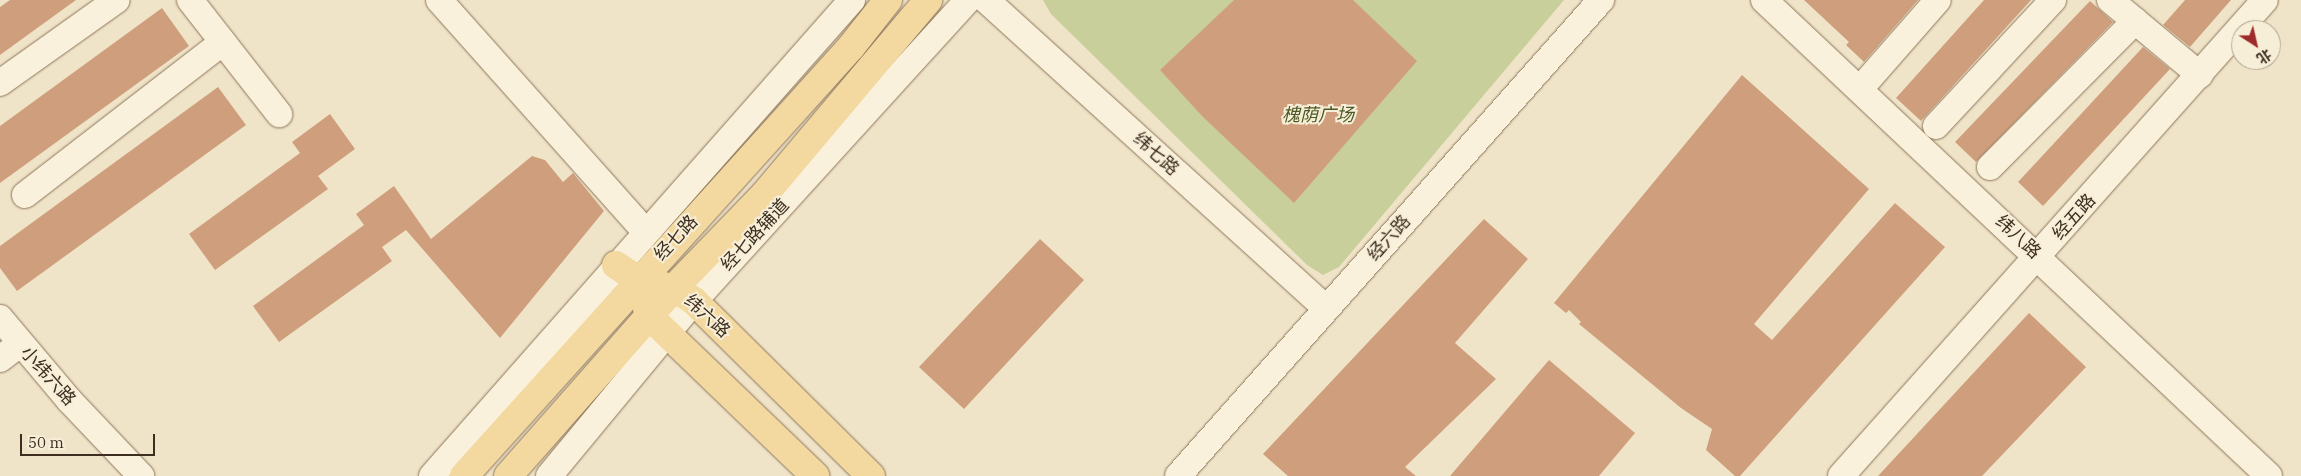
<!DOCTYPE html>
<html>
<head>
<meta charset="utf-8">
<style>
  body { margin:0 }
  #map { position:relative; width:2301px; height:476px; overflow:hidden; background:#f0e4c8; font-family:"IBM Plex Serif","Noto Sans SC",serif }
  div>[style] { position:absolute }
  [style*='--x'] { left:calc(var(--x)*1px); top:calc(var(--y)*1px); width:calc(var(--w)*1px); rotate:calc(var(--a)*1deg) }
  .green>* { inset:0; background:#c9cf9b }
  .building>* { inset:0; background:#cf9f7d }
  .roads { filter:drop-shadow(0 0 1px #8d765c) drop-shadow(0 0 1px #8d765c) }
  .minor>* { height:26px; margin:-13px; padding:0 13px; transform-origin:13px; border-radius:13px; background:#faf1dc }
  .major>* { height:28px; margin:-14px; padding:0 14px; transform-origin:14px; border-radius:14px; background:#f3d9a0 }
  span { translate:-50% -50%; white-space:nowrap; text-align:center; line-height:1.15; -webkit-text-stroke:4px #f7eed8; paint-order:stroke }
  .park-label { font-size:18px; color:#4d5a26; font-style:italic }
  .street-label { font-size:18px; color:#3d2e20 }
  .north { position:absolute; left:2231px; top:20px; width:50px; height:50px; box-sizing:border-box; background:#f7eed8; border:1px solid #ada18e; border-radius:50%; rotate:145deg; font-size:14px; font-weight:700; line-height:20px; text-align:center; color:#3d2e20 }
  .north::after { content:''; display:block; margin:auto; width:18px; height:22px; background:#9e2a2b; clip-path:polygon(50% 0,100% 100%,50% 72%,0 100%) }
  .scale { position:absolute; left:20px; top:434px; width:135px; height:22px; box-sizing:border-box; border:2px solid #3d2e20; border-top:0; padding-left:6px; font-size:15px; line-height:18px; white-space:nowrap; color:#3d2e20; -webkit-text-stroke:4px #f7eed8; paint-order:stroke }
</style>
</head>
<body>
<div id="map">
  <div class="green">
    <i style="clip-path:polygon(1043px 0,1564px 0,1339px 267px,1323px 275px,1307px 265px,1051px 14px)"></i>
  </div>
  <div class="building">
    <i style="clip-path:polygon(10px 0,76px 0,0 55px,0 7px)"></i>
    <i style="clip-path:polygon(1234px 0,1353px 0,1417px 61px,1294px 203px,1202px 116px,1160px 70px)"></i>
    <i style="clip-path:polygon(1804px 0,1918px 0,1864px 62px,1846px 45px,1849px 42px)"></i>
    <i style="clip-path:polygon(1984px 0,2031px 0,1921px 121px,1896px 98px)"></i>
    <i style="clip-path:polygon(2185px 0,2231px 0,2190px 47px,2163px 25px)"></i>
    <i style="clip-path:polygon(2090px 1px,2113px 22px,1976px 162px,1955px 142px)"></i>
    <i style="clip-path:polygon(162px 8px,189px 46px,0 183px,0 126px)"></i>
    <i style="clip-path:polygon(2143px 47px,2170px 69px,2043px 206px,2018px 182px)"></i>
    <i style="clip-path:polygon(1742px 75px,1869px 189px,1754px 324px,1772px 340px,1895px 203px,1945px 247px,1740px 476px,1735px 476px,1706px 450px,1712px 429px,1681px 408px,1579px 324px,1581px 322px,1569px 310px,1566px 313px,1554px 303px)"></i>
    <i style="clip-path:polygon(218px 87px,246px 125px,17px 291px,0 268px,0 246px)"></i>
    <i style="clip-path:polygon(330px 114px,355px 149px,318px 176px,328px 189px,215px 270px,189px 234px,300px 153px,292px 142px)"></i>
    <i style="clip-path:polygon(532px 156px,545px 160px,563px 182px,573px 173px,604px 211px,500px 338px,406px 230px,382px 247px,392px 261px,279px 342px,253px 306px,364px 225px,356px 214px,394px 186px,431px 239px)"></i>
    <i style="clip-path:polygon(1484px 219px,1528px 259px,1455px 343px,1496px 379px,1405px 467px,1416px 476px,1288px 476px,1263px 454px)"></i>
    <i style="clip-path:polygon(1040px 239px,1084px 280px,964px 409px,919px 367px)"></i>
    <i style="clip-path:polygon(2029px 313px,2086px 367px,1982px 476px,1878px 476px)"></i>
    <i style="clip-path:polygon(1549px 360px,1635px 433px,1599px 476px,1450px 476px)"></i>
  </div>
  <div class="roads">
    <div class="minor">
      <i style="--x:190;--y:0;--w:145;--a:52"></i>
      <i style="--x:439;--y:0;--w:311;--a:48.3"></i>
      <i style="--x:986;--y:0;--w:459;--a:42.2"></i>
      <i style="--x:1764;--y:0;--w:694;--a:43.31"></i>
      <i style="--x:2110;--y:0;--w:117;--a:39.8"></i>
      <i style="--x:0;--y:83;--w:143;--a:-35.4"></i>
      <i style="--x:1860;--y:89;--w:118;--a:-48.8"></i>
      <i style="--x:1936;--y:126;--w:172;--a:-47.1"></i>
      <i style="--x:1990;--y:167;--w:206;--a:-45.2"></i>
      <i style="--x:25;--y:195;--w:250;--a:-37.7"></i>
      <i style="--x:0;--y:318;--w:107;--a:49.9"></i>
      <i style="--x:69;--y:400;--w:105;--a:46.5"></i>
      <i style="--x:0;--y:359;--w:25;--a:-37"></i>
      <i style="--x:432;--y:476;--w:635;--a:-48.58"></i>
      <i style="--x:549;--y:476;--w:227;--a:-50.4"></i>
      <i style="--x:694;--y:301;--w:407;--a:-47.7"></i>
      <i style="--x:1178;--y:476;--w:637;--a:-48.37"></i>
      <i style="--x:1841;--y:476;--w:637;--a:-48.31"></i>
    </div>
    <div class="major">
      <i style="--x:616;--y:265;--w:27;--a:34"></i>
      <i style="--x:638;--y:280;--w:37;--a:13"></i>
      <i style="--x:674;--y:288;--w:24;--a:33"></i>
      <i style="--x:694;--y:301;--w:249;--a:44.7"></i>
      <i style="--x:644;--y:298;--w:19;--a:74"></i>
      <i style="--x:649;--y:316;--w:231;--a:43.9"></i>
      <i style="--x:464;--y:476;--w:578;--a:-47.95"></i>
      <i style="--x:851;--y:47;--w:60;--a:-51.8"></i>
      <i style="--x:508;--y:476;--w:251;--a:-48.6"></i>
      <i style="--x:674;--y:288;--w:129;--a:-45.9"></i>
      <i style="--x:764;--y:195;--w:255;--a:-49.9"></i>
    </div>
  </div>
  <div class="park-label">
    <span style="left:1318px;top:115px">槐荫广场</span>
  </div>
  <div class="street-label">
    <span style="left:1156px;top:154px;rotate:42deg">纬七路</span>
    <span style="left:2074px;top:217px;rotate:-48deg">经五路</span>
    <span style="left:755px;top:235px;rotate:-47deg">经七路辅道</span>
    <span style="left:2018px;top:237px;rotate:43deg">纬八路</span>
    <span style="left:676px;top:238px;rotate:-47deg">经七路</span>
    <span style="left:1389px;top:238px;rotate:-48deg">经六路</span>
    <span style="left:707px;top:316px;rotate:42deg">纬六路</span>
    <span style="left:48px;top:376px;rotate:48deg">小纬六路</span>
  </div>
  <div class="north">北</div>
  <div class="scale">50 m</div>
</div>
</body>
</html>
